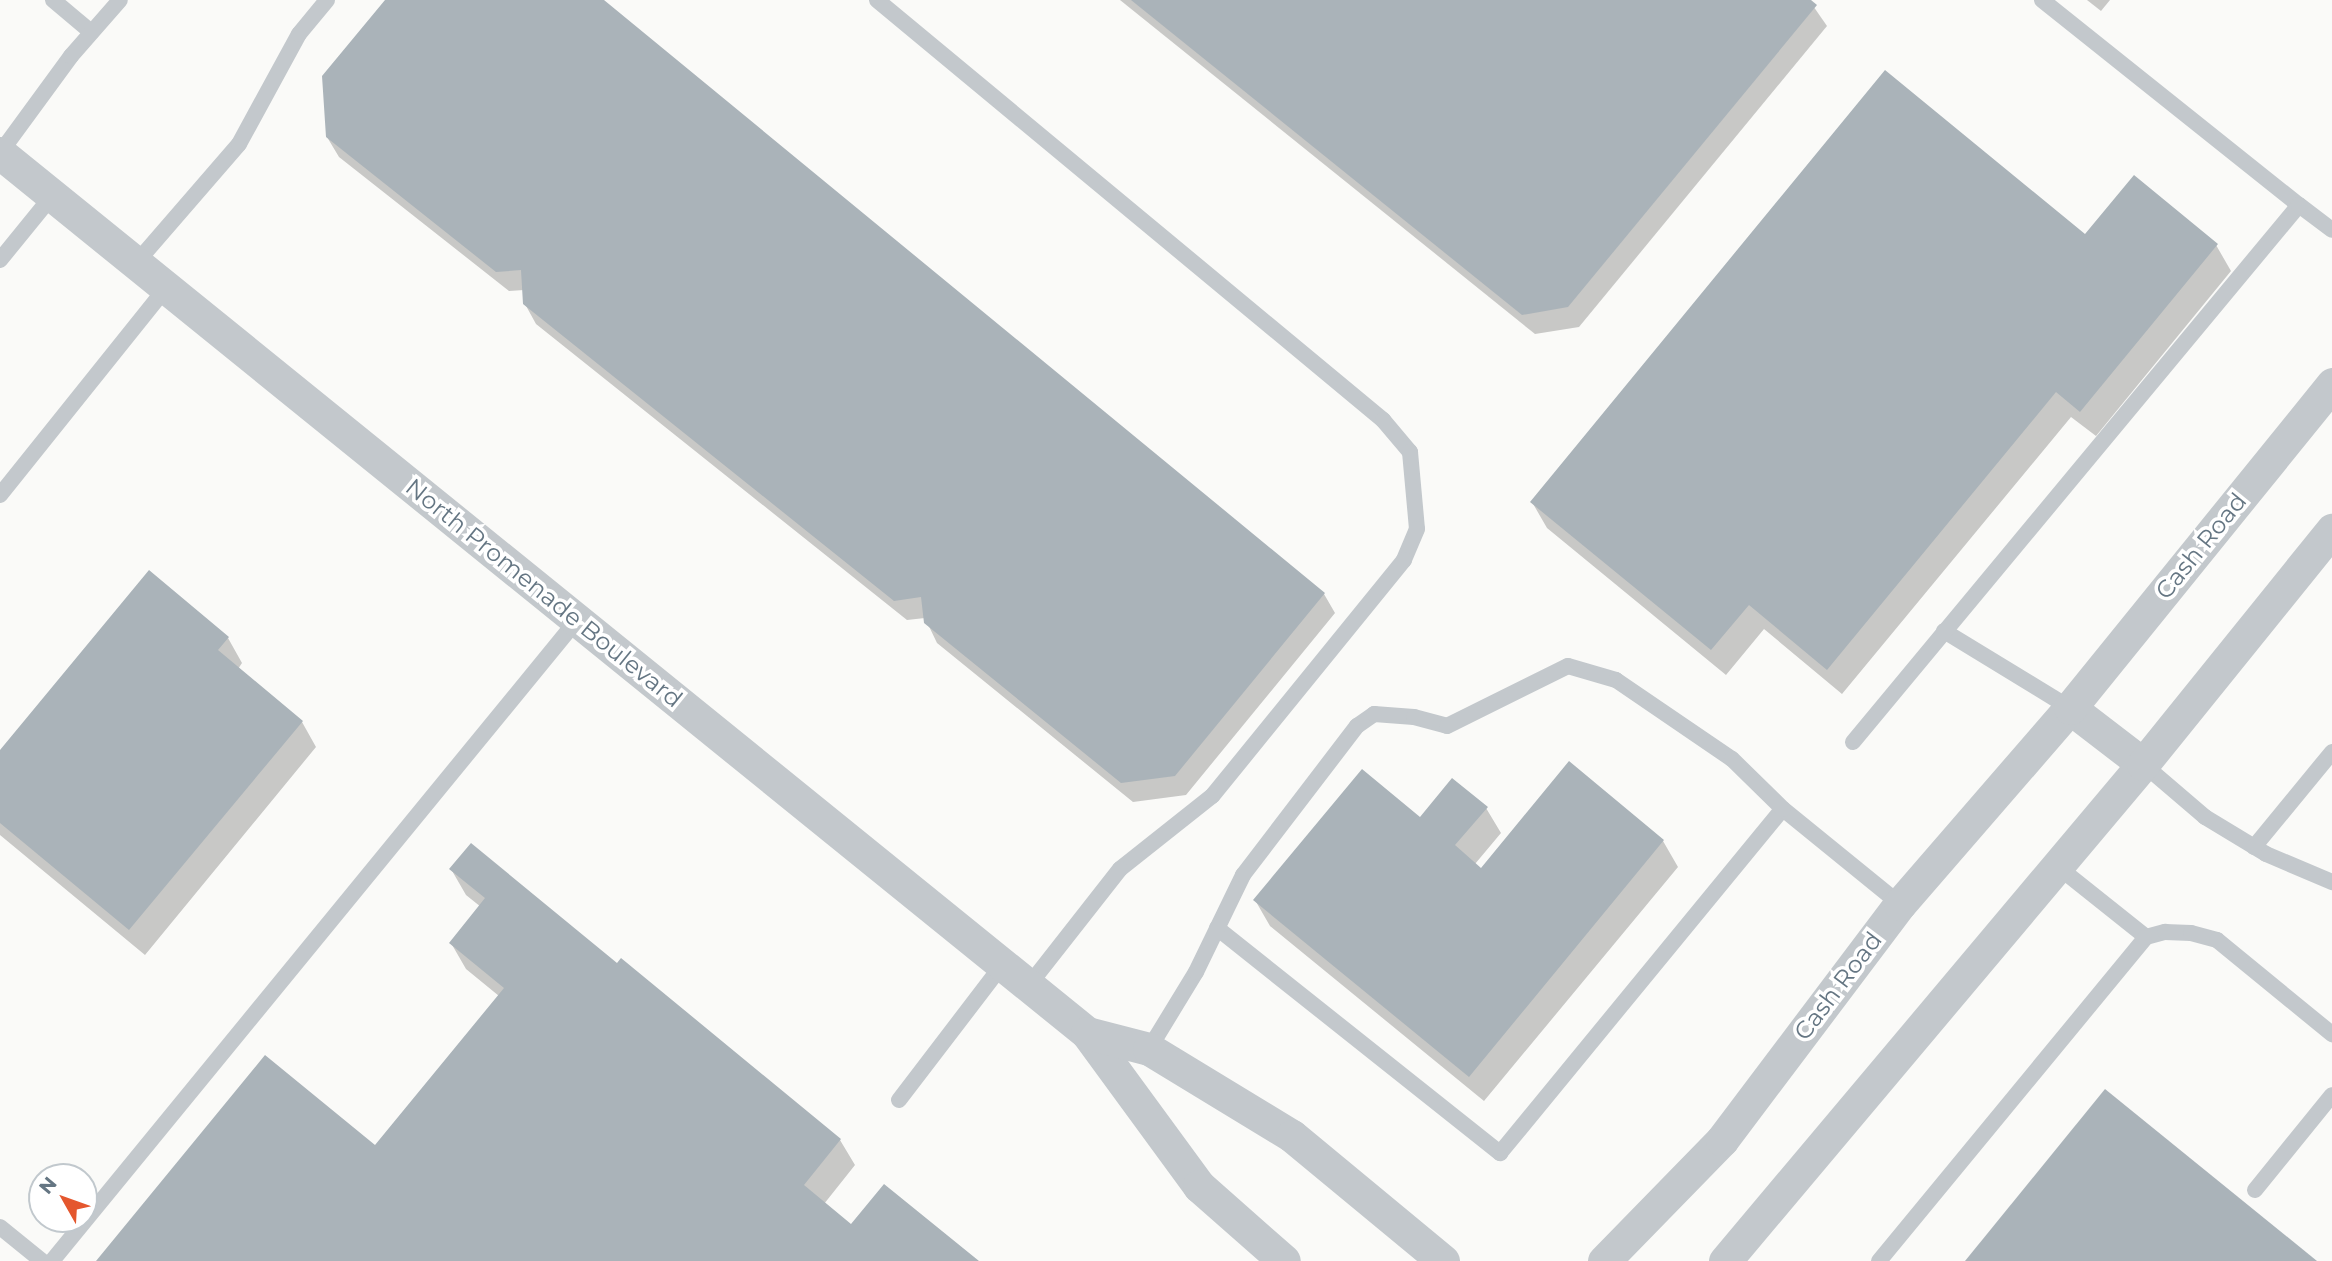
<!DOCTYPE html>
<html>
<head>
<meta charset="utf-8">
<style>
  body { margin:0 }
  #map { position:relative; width:2332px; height:1261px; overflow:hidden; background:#fafaf8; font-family:Montserrat,sans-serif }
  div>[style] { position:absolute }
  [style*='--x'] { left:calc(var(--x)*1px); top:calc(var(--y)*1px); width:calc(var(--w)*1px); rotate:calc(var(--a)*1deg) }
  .shadow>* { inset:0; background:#0003 }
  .building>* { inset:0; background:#aab3b9 }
  .service>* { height:16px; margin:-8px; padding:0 8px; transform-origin:8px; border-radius:8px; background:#c3c8cc }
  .minor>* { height:33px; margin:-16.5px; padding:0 16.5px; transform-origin:16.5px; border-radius:16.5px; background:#c3c8cc }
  span { translate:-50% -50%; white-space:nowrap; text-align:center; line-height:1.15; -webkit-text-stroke:7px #fff; paint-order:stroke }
  .street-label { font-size:24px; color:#657683 }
  .north { position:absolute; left:28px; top:1163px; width:70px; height:70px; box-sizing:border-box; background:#fff; border:2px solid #c1c8cd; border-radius:50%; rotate:310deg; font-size:19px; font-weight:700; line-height:28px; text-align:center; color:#657683 }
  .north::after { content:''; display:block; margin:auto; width:24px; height:32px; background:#e4572e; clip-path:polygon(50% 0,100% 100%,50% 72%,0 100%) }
</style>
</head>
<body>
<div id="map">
  <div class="shadow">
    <i style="clip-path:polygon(387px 0,601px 0,1324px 594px,1335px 613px,1186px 795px,1133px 802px,937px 643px,925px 618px,907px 620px,536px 324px,525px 304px,524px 290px,509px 291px,339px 157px,327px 137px)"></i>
    <i style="clip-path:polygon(1120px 0,1809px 0,1827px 26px,1579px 327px,1535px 334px)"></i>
    <i style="clip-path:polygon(2087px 0,2110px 0,2101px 11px)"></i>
    <i style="clip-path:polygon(2086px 237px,2216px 245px,2231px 271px,2096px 436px,2071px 417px,1842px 694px,1764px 629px,1726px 675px,1547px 528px,1532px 502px)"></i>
    <i style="clip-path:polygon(228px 638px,242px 663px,238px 669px,302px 722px,316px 747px,145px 955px,0 835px,0 753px)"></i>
    <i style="clip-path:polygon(1569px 764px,1663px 841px,1678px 867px,1484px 1101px,1270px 926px,1255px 900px,1420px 819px,1486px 808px,1501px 833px,1475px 864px,1482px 870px)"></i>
    <i style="clip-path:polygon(451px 869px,617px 965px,840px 1140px,855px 1165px,824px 1204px,851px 1227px,976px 1261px,98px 1261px,375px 1148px,499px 996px,466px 969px,451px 943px,481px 907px,466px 895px)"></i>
  </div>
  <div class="building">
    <i style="clip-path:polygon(385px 0,604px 0,1325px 593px,1175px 776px,1121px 783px,924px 623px,921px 597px,894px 601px,523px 304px,521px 270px,496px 272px,326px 137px,322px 76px)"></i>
    <i style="clip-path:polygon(1131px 0,1811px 0,1817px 5px,1568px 307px,1522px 315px)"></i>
    <i style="clip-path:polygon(1885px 70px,2085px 234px,2134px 175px,2218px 244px,2080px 412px,2056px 392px,1827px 670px,1749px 605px,1711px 650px,1530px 502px)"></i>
    <i style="clip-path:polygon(149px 570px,229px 637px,218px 650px,303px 721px,129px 930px,0 823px,0 750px)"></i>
    <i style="clip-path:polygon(1569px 761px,1664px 840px,1469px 1077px,1253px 900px,1362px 769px,1420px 817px,1452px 778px,1488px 807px,1455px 845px,1481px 868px)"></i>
    <i style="clip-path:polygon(471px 843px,617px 963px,621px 958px,841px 1139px,804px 1185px,851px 1224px,884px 1184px,979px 1261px,96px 1261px,265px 1055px,375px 1145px,504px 988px,449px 943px,485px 898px,449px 869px)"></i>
    <i style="clip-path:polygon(2105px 1089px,2317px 1261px,1965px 1261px)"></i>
  </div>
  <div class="service">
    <i style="--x:53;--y:0;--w:50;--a:40.1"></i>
    <i style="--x:877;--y:0;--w:658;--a:39.69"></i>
    <i style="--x:1383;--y:420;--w:42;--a:49.8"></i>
    <i style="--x:1410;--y:452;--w:77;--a:84.8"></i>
    <i style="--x:1417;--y:529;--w:34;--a:113"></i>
    <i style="--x:1404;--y:560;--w:304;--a:129.1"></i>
    <i style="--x:1212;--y:796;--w:117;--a:141.6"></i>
    <i style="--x:1120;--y:869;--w:147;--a:128.1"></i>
    <i style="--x:2042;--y:0;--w:329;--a:38.6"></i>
    <i style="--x:0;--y:153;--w:120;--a:-53.8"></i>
    <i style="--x:71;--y:56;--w:74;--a:-48.8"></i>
    <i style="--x:0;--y:260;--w:82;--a:-50.9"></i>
    <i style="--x:136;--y:263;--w:157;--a:-49.1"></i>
    <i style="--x:239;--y:144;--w:125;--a:-61.4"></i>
    <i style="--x:299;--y:34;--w:44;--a:-50.5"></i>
    <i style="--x:0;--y:495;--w:265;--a:-51.3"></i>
    <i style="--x:1944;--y:631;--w:148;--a:31.4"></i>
    <i style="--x:1853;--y:742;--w:698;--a:-50.29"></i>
    <i style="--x:2299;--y:205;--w:41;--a:37.1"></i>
    <i style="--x:2143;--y:764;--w:82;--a:40.5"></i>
    <i style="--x:2205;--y:817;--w:71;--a:31.2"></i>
    <i style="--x:2266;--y:854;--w:72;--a:23"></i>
    <i style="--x:2254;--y:847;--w:123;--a:-50.6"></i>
    <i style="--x:2057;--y:866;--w:114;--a:38.6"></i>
    <i style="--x:1217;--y:928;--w:362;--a:38.5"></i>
    <i style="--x:1500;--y:1153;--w:445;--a:-50.6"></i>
    <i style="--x:1783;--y:809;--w:151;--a:39.1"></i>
    <i style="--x:1149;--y:1049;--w:90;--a:-58.6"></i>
    <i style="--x:1196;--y:972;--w:108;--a:-64.1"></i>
    <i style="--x:1243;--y:875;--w:188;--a:-52.6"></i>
    <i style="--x:1357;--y:726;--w:21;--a:-35"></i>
    <i style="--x:1374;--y:714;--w:40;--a:4.3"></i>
    <i style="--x:1414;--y:717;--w:34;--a:15"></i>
    <i style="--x:1447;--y:726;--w:135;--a:-26.4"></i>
    <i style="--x:1568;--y:666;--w:50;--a:16.3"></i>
    <i style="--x:1616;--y:680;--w:140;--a:34.3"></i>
    <i style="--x:1732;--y:759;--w:71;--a:44.4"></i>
    <i style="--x:899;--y:1100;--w:171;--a:-52.6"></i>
    <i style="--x:2255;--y:1190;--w:122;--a:-51"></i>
    <i style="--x:0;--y:1227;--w:54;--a:39"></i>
    <i style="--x:52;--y:1261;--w:829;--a:-50.68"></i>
    <i style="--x:1879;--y:1261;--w:420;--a:-50.5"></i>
    <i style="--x:2146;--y:937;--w:20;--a:-15"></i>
    <i style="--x:2165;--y:932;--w:26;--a:2"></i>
    <i style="--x:2191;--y:933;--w:27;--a:15"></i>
    <i style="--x:2217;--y:940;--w:149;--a:39.3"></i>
  </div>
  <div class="minor">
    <i style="--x:0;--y:153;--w:1399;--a:38.99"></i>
    <i style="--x:1087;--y:1033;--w:190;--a:53.8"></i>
    <i style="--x:1199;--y:1186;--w:113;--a:41.4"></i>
    <i style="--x:2070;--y:708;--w:92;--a:37.5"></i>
    <i style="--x:1087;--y:1033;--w:64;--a:14.5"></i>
    <i style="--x:1149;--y:1049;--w:167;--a:31.3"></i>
    <i style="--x:1292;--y:1136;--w:196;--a:39.6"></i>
    <i style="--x:1604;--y:1261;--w:169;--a:-45.7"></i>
    <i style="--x:1722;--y:1140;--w:296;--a:-53"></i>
    <i style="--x:1900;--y:904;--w:259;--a:-49.1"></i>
    <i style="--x:2070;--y:708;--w:417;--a:-51"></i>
    <i style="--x:1725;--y:1261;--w:649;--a:-49.93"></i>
    <i style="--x:2143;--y:764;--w:301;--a:-51.1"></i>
  </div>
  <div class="street-label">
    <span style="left:2201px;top:546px;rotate:-51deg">Cash Road</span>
    <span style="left:544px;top:593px;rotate:39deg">North Promenade Boulevard</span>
    <span style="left:1838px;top:986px;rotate:-53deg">Cash Road</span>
  </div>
  <div class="north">N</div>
</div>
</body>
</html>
